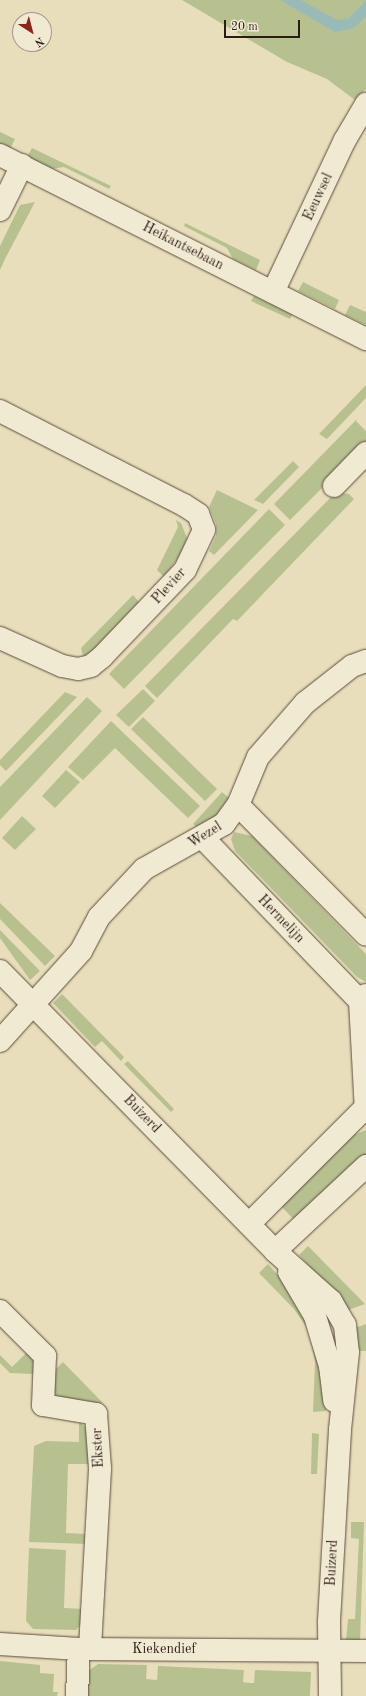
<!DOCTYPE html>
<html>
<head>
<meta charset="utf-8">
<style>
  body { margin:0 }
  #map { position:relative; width:366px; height:1696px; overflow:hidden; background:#e9debb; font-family:"Old Standard TT",serif }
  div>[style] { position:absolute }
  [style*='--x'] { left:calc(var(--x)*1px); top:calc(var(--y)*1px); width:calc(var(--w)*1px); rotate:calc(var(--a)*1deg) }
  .green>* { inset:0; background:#b7c190 }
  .water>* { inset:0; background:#99bbb7 }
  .roads { filter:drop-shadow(0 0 1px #5b4b3e) drop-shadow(0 0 1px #5b4b3e) }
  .minor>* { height:22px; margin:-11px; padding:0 11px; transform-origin:11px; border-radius:11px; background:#f1ead3 }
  span { translate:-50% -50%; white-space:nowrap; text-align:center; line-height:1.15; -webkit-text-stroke:4px #f1ead3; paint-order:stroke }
  .street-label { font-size:14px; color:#2c1a14 }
  .north { position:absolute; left:12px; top:12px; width:40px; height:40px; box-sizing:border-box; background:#f1ead3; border:1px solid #a29787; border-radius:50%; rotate:144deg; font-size:11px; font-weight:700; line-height:16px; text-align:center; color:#2c1a14 }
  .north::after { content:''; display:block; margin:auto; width:14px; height:18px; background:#8f2418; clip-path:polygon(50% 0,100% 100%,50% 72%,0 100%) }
  .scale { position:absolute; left:224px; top:20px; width:76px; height:18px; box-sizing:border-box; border:2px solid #2c1a14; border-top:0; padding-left:5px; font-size:12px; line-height:14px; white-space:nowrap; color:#2c1a14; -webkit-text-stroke:3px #f1ead3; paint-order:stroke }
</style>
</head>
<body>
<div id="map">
  <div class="green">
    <i style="clip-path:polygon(182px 0,366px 0,366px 89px,355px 100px,327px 79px,287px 62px)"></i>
    <i style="clip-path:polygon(0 132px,15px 139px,10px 149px,0 144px)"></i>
    <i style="clip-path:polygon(32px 148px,111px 186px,109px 189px,64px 167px,51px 169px,27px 157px)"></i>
    <i style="clip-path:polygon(35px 202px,6px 257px,0 270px,0 246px,20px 205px)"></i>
    <i style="clip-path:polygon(185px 223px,260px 260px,256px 270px,233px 259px,227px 248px,184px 226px)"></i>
    <i style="clip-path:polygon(303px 282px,339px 300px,335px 309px,298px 291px)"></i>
    <i style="clip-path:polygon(254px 296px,293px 314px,290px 319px,251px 301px)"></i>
    <i style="clip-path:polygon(350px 305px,366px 312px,366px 325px,345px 315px)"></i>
    <i style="clip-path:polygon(366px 385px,366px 398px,327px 439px,319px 434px)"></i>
    <i style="clip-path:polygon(358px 418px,356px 421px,366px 431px,366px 444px,290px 520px,274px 504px)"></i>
    <i style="clip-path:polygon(293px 461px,299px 467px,263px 504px,254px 500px)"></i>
    <i style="clip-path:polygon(217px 490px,258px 510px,214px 555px,209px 551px,216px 536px,216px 524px,209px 507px)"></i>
    <i style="clip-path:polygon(336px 492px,349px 494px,354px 499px,237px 621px,233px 619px,157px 698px,145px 686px)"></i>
    <i style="clip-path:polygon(269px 509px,285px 525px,124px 689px,109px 674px)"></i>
    <i style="clip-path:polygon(176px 520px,181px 523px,189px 543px,164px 577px,157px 570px,178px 527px)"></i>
    <i style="clip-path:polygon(133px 595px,139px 602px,91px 653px,83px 656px,81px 648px)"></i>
    <i style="clip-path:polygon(143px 689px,155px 701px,129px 727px,116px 715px)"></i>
    <i style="clip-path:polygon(65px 692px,77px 697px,6px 771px,0 765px,0 760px)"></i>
    <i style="clip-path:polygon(87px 697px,102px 711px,0 820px,0 787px)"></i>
    <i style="clip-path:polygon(143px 717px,217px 789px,205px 801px,131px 729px)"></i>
    <i style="clip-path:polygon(111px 721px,200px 806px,188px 818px,115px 748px,83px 780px,68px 767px)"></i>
    <i style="clip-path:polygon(66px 770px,80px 782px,55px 808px,42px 796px)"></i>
    <i style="clip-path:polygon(222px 792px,229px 798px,216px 818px,199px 829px,193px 824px)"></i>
    <i style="clip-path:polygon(22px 816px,36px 829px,15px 850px,2px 838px)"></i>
    <i style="clip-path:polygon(234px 832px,252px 836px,366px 954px,366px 982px,357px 977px,235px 851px,231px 839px)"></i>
    <i style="clip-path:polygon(0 903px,55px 956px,45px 966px,0 919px)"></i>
    <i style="clip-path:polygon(0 930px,40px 971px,30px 980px,0 938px)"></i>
    <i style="clip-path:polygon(62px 994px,124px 1057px,121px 1061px,102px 1041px,95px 1047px,53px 1003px)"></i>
    <i style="clip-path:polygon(128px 1061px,174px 1109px,171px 1112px,124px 1064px)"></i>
    <i style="clip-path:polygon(366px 1130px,366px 1155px,297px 1223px,281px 1206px,354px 1135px)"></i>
    <i style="clip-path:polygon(308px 1246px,365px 1304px,348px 1310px,299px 1255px)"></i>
    <i style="clip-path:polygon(268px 1264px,286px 1284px,310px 1323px,305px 1325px,294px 1309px,259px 1273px)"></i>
    <i style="clip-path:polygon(366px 1324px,366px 1351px,357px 1351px,355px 1328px)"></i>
    <i style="clip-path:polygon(312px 1343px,326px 1392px,326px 1411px,313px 1412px,315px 1362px)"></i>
    <i style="clip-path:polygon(27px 1352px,35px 1360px,34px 1374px,10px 1373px,0 1363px,0 1355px,12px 1367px)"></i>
    <i style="clip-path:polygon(63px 1362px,103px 1403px,62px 1402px,53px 1391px,54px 1371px)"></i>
    <i style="clip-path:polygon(79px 1421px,91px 1433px,90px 1464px,68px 1464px,66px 1533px,87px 1534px,87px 1544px,29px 1542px,34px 1446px,46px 1441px,79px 1442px)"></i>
    <i style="clip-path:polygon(312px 1433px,319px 1434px,317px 1474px,311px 1474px)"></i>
    <i style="clip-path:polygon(351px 1522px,364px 1522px,360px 1643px,346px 1640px,348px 1619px,355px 1619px,359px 1539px,351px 1538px)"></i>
    <i style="clip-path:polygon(29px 1548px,66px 1550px,64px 1608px,84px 1609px,84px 1621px,76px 1630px,33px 1629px,26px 1621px)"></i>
    <i style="clip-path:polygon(0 1661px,40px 1665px,40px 1673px,54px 1674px,53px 1692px,58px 1692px,57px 1696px,0 1696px)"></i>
    <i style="clip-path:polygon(98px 1664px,147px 1665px,146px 1679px,157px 1680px,158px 1666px,244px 1670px,243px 1682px,250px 1683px,254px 1683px,255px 1670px,311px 1672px,310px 1696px,84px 1696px,87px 1672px)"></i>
  </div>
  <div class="water">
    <i style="clip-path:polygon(280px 0,301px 0,337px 20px,349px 18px,366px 0,366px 16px,354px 28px,335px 32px)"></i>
  </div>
  <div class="roads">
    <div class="minor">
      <i style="--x:0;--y:155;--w:410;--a:26.7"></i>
      <i style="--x:0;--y:210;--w:50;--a:-63.9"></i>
      <i style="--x:273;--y:292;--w:168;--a:-64.7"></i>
      <i style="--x:345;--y:140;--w:42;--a:-59.7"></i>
      <i style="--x:0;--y:411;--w:207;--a:27.1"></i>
      <i style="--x:184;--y:505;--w:17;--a:33"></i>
      <i style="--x:198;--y:514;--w:17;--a:69"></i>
      <i style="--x:204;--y:530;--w:44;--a:115.4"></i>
      <i style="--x:185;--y:570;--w:120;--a:133.7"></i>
      <i style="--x:102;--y:657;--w:14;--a:141"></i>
      <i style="--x:91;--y:666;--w:13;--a:167"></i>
      <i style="--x:78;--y:669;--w:16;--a:-169"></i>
      <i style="--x:62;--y:666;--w:68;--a:-155.7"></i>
      <i style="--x:334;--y:486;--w:46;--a:-45.9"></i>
      <i style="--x:238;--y:805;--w:182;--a:45.4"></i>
      <i style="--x:203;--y:838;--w:226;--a:46.1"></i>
      <i style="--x:0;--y:971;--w:392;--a:45.5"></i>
      <i style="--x:275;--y:1251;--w:75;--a:41.8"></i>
      <i style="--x:331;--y:1301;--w:28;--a:60"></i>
      <i style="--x:345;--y:1325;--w:27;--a:84"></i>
      <i style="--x:348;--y:1352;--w:78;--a:95.9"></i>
      <i style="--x:340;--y:1430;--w:193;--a:93.3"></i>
      <i style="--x:329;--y:1623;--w:73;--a:89.2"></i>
      <i style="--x:366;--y:995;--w:8;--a:135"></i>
      <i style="--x:360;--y:1001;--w:110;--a:86.9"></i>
      <i style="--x:0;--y:1041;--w:121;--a:-48"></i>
      <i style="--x:81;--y:951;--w:38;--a:-62"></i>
      <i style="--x:99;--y:917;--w:66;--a:-46.8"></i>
      <i style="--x:144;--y:869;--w:92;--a:-29.4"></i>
      <i style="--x:224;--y:824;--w:24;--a:-54"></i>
      <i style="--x:238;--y:805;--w:52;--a:-67.4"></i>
      <i style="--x:258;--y:757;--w:72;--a:-49"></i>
      <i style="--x:305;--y:703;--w:60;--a:-38.2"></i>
      <i style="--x:352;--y:666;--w:15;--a:-20"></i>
      <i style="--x:249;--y:1224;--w:163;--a:-45"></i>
      <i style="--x:275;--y:1251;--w:125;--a:-43"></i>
      <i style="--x:289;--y:1272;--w:51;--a:59.4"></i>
      <i style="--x:315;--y:1316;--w:52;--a:73.3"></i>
      <i style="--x:330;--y:1366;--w:35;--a:83"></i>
      <i style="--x:0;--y:1311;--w:64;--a:45"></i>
      <i style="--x:45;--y:1356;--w:49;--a:92.3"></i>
      <i style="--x:43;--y:1405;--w:54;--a:9.6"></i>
      <i style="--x:96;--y:1414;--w:55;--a:85.8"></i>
      <i style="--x:100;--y:1469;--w:179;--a:93.2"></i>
      <i style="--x:0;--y:1644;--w:79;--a:3.6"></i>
      <i style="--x:79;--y:1649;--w:287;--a:0.4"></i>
      <i style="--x:77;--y:1696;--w:47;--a:-87.6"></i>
    </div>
  </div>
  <div class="street-label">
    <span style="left:318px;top:197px;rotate:-65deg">Eeuwsel</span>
    <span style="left:183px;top:246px;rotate:27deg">Heikantsebaan</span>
    <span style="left:169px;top:586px;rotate:-48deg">Plevier</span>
    <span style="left:205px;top:835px;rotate:-32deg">Wezel</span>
    <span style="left:281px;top:919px;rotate:46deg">Hermelijn</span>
    <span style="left:142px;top:1114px;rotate:46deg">Buizerd</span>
    <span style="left:98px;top:1448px;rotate:-93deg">Ekster</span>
    <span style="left:332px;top:1563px;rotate:-87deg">Buizerd</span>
    <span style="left:164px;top:1649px">Kiekendief</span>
  </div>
  <div class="north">N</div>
  <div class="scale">20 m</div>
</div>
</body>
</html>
